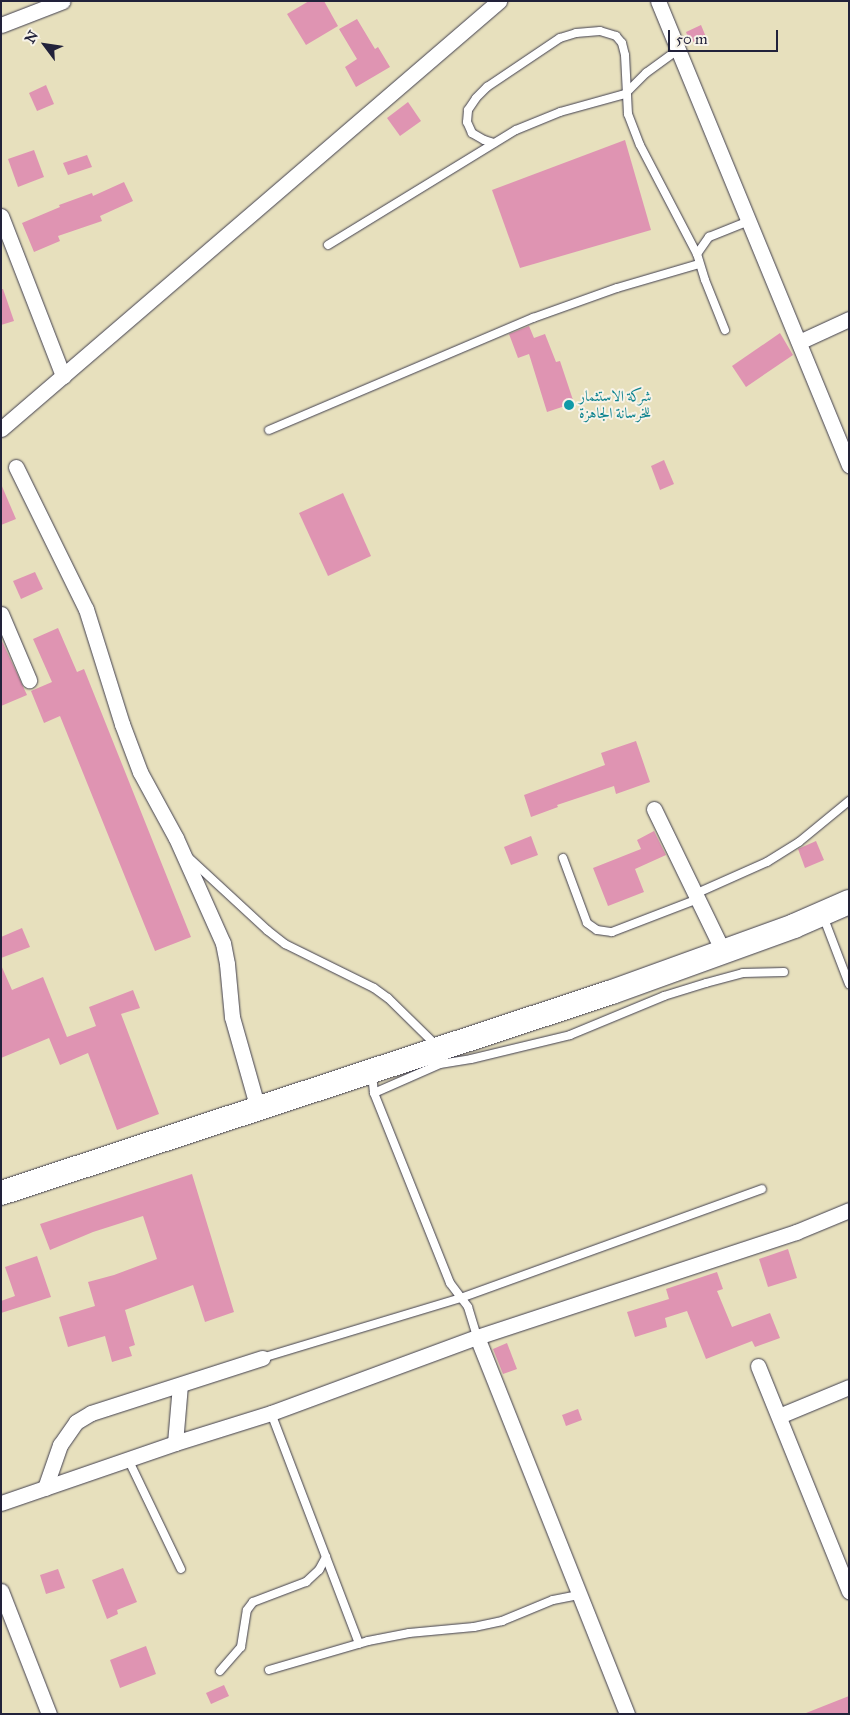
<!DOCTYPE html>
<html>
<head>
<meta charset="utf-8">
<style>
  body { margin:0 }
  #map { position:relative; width:850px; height:1715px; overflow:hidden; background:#e7e0bd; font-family:"IM FELL Great Primer",Amiri,serif }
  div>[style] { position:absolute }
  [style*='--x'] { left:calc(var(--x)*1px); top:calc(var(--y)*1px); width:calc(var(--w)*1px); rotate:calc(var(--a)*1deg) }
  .building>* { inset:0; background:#df94b2 }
  .roads { filter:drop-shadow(0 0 1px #403e4e) drop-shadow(0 0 1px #403e4e) }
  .lane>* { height:8px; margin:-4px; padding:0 4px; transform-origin:4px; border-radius:4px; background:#fff }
  .street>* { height:15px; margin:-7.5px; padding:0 7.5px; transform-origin:7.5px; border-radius:7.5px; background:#fff }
  .primary>* { height:24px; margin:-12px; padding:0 12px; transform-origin:12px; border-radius:12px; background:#fff }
  .dots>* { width:14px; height:14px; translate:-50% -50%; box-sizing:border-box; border:2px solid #f7f3e8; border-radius:50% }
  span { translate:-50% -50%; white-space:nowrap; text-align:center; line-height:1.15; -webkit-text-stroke:4px #f7f3e8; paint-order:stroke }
  .culture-label { font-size:15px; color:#0d838f }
  .left { translate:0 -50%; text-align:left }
  .frame { position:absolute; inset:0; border:2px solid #22223b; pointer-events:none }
  .north { position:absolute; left:20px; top:20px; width:50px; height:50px; -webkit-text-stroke:4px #f7f3e8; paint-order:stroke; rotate:301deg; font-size:14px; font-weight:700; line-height:20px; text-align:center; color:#22223b }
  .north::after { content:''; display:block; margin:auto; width:18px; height:22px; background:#22223b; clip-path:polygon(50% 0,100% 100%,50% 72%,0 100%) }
  .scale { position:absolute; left:668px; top:30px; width:110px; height:22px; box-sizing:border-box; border:2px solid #22223b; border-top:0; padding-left:6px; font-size:15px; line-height:18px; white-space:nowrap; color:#22223b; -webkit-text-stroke:4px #f7f3e8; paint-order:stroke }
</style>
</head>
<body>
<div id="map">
  <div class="building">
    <i style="clip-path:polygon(309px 1px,324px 1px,338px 26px,306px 45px,287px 14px)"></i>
    <i style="clip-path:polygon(357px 19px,375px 49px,378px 47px,390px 67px,356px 87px,345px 67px,357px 59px,339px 29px)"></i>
    <i style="clip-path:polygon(701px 25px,706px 37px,690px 43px,686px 32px)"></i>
    <i style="clip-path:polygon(46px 85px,54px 104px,37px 111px,29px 93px)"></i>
    <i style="clip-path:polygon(408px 102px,421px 121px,400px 136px,387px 118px)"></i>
    <i style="clip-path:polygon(625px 140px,651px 230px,520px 268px,492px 190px)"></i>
    <i style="clip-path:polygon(34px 150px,44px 177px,18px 187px,8px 159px)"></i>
    <i style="clip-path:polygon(87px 155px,92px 167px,68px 175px,63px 163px)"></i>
    <i style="clip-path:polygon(124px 182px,133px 201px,100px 216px,102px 221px,58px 236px,60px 241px,34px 252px,22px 223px,60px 207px,59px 205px,92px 193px,93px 196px)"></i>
    <i style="clip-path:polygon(1px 289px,3px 289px,14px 321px,1px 325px)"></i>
    <i style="clip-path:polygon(529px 326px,534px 338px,545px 334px,556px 362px,560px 361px,574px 403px,547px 412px,529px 354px,518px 358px,509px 334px)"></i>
    <i style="clip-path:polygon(780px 333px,793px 355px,746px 387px,732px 366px)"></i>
    <i style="clip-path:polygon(664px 460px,674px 484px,660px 490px,651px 466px)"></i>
    <i style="clip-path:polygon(1px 484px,16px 519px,1px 525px)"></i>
    <i style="clip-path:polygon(343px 493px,371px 556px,328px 576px,299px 513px)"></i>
    <i style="clip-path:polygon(35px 572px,43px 589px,21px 599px,13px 581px)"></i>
    <i style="clip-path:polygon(58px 628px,77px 672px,84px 669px,191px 937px,155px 951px,60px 716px,44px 723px,31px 691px,52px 682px,33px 639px)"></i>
    <i style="clip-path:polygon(1px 639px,27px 695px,1px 706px)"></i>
    <i style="clip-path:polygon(636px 741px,650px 782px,616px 794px,614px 786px,557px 805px,558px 807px,531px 817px,524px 795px,605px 765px,601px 753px)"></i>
    <i style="clip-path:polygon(654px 831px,666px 855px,635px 869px,644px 892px,608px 906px,593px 868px,641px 849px,637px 840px)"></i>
    <i style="clip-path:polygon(531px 836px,538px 855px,511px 865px,504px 847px)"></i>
    <i style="clip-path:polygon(816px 841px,824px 860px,805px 868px,798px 849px)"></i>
    <i style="clip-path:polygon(22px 928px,30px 947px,1px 958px,1px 937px)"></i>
    <i style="clip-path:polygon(1px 965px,12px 990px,43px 977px,67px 1037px,96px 1026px,89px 1007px,133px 990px,140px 1008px,121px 1014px,159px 1114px,117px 1130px,88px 1053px,60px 1065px,49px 1038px,1px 1058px)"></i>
    <i style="clip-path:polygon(192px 1174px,234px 1312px,205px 1322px,193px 1285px,125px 1310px,135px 1345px,129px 1347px,132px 1356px,112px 1362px,105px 1336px,68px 1347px,59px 1317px,95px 1306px,88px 1282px,114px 1275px,157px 1259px,143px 1216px,93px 1232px,50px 1250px,40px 1224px)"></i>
    <i style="clip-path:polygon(788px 1249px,797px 1278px,768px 1287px,759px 1259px)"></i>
    <i style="clip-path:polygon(37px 1256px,51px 1297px,1px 1313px,1px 1301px,15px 1296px,5px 1267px)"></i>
    <i style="clip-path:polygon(717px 1272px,723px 1289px,717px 1291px,732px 1327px,770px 1313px,780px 1338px,755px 1347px,752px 1341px,706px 1359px,687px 1311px,665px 1318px,667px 1327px,635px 1337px,627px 1312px,669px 1299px,666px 1289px)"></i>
    <i style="clip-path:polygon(507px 1343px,517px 1369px,503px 1374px,493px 1349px)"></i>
    <i style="clip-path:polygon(578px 1409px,582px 1420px,566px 1426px,562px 1415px)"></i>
    <i style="clip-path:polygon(123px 1568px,137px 1602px,117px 1610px,118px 1614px,107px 1619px,92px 1580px)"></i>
    <i style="clip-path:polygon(58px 1569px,65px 1588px,46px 1594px,40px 1575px)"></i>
    <i style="clip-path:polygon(146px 1646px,156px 1674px,120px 1688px,110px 1660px)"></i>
    <i style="clip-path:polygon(224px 1685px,229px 1696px,211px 1704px,206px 1693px)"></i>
    <i style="clip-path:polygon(849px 1696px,849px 1714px,807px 1714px,806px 1713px)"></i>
  </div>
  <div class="roads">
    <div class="lane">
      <i style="--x:494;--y:143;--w:10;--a:-163"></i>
      <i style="--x:484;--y:140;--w:14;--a:-150"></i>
      <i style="--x:472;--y:133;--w:12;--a:-114"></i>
      <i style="--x:467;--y:122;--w:12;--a:-85"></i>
      <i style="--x:468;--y:110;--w:14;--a:-56"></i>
      <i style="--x:476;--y:98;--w:16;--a:-45"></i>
      <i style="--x:487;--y:87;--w:88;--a:-33.9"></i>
      <i style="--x:560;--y:38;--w:17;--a:-17"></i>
      <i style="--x:576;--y:33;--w:24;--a:-5"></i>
      <i style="--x:600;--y:31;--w:17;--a:17"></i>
      <i style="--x:616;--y:36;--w:9;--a:49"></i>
      <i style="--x:622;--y:43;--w:12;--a:76"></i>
      <i style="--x:625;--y:55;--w:59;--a:87.1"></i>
      <i style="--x:628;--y:114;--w:33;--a:69"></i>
      <i style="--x:640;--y:145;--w:123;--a:62.4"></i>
      <i style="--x:328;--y:245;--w:220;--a:-31.5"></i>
      <i style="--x:516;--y:130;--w:48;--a:-22.2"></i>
      <i style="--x:560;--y:112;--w:67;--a:-15.5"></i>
      <i style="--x:625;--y:94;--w:30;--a:-45"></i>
      <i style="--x:646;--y:73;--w:39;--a:-36"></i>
      <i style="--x:725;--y:330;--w:54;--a:-111.8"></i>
      <i style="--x:705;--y:280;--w:27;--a:-107"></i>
      <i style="--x:697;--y:254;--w:21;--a:-55"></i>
      <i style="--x:709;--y:237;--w:43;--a:-21.8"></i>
      <i style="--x:269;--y:430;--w:287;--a:-23"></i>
      <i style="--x:533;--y:318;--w:89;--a:-19.7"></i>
      <i style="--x:617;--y:288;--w:85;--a:-16.3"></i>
      <i style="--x:188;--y:857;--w:108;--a:42.7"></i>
      <i style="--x:267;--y:930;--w:23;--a:38"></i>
      <i style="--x:285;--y:944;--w:99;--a:26.3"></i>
      <i style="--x:374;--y:988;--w:17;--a:36"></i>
      <i style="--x:388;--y:998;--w:69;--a:44.4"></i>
      <i style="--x:563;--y:858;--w:69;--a:69.7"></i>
      <i style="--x:587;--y:923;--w:12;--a:35"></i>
      <i style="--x:597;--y:930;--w:15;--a:8"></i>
      <i style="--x:612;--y:932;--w:92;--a:-21"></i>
      <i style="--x:695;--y:894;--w:79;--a:-24"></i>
      <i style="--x:767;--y:862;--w:38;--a:-32"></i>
      <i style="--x:799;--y:842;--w:65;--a:-39.4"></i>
      <i style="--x:823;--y:916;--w:73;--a:69.1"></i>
      <i style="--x:372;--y:1074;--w:19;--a:84"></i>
      <i style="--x:374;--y:1093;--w:205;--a:68.2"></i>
      <i style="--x:450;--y:1283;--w:30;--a:53"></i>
      <i style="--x:468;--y:1307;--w:31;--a:73"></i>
      <i style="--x:374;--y:1093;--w:72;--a:-23.7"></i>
      <i style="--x:440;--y:1064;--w:31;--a:-9"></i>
      <i style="--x:471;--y:1059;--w:102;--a:-13.6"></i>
      <i style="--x:570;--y:1035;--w:102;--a:-22.5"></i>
      <i style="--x:664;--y:996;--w:44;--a:-17.2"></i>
      <i style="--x:706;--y:983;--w:38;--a:-15"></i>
      <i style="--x:743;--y:973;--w:41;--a:-1.4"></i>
      <i style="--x:262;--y:1358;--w:208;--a:-16.8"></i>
      <i style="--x:461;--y:1298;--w:320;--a:-19.9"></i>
      <i style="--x:271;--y:1413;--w:247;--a:69.1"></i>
      <i style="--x:128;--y:1459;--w:122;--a:64.3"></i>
      <i style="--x:269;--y:1670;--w:103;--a:-16.3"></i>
      <i style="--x:368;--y:1641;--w:42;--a:-11"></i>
      <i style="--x:409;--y:1633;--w:65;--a:-5.3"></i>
      <i style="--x:474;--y:1627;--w:29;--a:-12"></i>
      <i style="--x:502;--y:1621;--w:55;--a:-22.4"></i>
      <i style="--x:553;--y:1600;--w:26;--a:-11"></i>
      <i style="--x:220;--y:1671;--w:32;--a:-49"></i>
      <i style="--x:241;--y:1647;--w:37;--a:-81"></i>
      <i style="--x:247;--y:1610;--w:10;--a:-53"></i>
      <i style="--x:253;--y:1602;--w:57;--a:-20.7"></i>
      <i style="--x:306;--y:1582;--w:18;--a:-43"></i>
      <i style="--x:319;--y:1570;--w:15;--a:-62"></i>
    </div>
    <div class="street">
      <i style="--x:658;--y:1;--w:502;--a:67.63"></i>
      <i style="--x:1;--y:25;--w:66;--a:-21.2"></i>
      <i style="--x:1;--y:216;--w:172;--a:68.8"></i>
      <i style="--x:799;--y:342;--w:55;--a:-24.7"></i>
      <i style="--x:1;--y:429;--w:657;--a:-40.68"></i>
      <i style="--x:16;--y:467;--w:158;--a:63.8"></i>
      <i style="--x:86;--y:609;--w:121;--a:72.6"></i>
      <i style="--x:122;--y:724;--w:51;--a:69.4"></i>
      <i style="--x:140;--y:772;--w:75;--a:61.4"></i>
      <i style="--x:176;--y:838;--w:115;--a:65.9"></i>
      <i style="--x:223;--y:943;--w:21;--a:79"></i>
      <i style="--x:227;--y:964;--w:53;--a:84.6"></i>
      <i style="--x:232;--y:1017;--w:96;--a:74.2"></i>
      <i style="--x:1;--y:614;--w:72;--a:67"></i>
      <i style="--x:654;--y:809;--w:158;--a:64.1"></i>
      <i style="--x:477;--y:1337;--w:406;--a:68.3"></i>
      <i style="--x:758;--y:1366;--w:243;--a:68"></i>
      <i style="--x:779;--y:1416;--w:76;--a:-22.5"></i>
      <i style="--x:175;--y:1443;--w:58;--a:-85.1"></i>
      <i style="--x:45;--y:1488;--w:46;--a:-70.8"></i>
      <i style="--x:60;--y:1445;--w:28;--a:-55"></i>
      <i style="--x:76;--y:1422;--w:17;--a:-31"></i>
      <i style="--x:91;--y:1413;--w:180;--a:-17.8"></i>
      <i style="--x:1;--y:1503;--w:184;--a:-19"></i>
      <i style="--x:175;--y:1443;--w:101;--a:-17.4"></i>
      <i style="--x:271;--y:1413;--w:220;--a:-20.3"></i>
      <i style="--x:477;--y:1337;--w:336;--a:-18.2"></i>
      <i style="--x:796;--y:1232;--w:57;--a:-22.5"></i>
      <i style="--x:1;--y:1591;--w:132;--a:68.7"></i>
    </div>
    <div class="primary">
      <i style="--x:1;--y:1193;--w:643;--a:-18.21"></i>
      <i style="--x:612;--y:992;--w:194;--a:-19.9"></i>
      <i style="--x:794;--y:926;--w:60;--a:-23.6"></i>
    </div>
  </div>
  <div class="dots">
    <i style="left:569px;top:405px;background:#0f9aa8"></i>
  </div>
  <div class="culture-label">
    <span class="left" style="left:579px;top:405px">شركة الاستثمار<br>للخرسانة الجاهزة</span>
  </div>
  <div class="frame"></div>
  <div class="north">N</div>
  <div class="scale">50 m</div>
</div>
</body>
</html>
